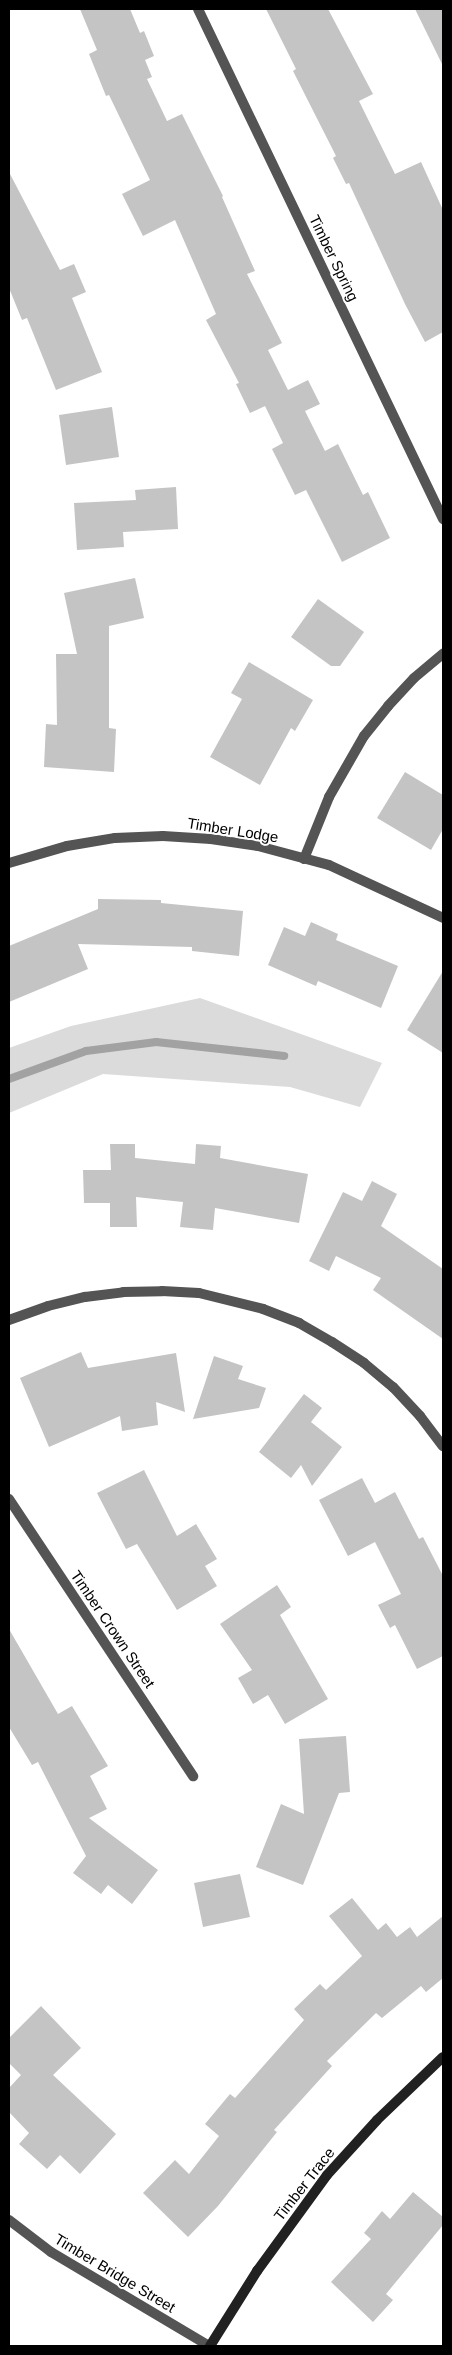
<!DOCTYPE html>
<html>
<head>
<meta charset="utf-8">
<style>
  body { margin:0 }
  #map { position:relative; width:452px; height:2355px; overflow:hidden; background:#fff; font-family:Helvetica,sans-serif }
  div>[style] { position:absolute }
  [style*='--x'] { left:calc(var(--x)*1px); top:calc(var(--y)*1px); width:calc(var(--w)*1px); rotate:calc(var(--a)*1deg) }
  .green>* { inset:0; background:#dbdbdb }
  .stream>* { height:8px; margin:-4px; padding:0 4px; transform-origin:4px; border-radius:4px; background:#a2a2a2 }
  .building>* { inset:0; background:#c4c4c4 }
  .street>* { height:10px; margin:-5px; padding:0 5px; transform-origin:5px; border-radius:5px; background:#545454 }
  .secondary>* { height:10px; margin:-5px; padding:0 5px; transform-origin:5px; border-radius:5px; background:#212121 }
  span { translate:-50% -50%; white-space:nowrap; text-align:center; line-height:1.15; -webkit-text-stroke:4px #fff; paint-order:stroke }
  .street-label { font-size:15px; color:#000 }
  .frame { position:absolute; inset:0; border:10px solid #000; pointer-events:none }
</style>
</head>
<body>
<div id="map">
  <div class="green">
    <i style="clip-path:polygon(200px 998px,382px 1063px,360px 1107px,290px 1087px,103px 1074px,9px 1113px,9px 1048px,71px 1026px)"></i>
  </div>
  <div class="stream">
    <i style="--x:9;--y:1079;--w:82;--a:-20"></i>
    <i style="--x:86;--y:1051;--w:71;--a:-7.3"></i>
    <i style="--x:156;--y:1042;--w:129;--a:6.2"></i>
  </div>
  <div class="building">
    <i style="clip-path:polygon(80px 9px,130px 9px,140px 33px,144px 31px,154px 56px,145px 60px,152px 77px,147px 79px,167px 121px,182px 114px,223px 196px,222px 197px,255px 271px,247px 274px,282px 343px,268px 350px,288px 390px,308px 380px,320px 404px,305px 411px,325px 451px,338px 444px,363px 495px,368px 492px,390px 538px,342px 562px,306px 490px,295px 495px,272px 449px,283px 443px,265px 406px,250px 413px,236px 384px,239px 383px,206px 320px,216px 314px,175px 220px,143px 236px,122px 194px,150px 180px,109px 95px,106px 96px,89px 54px,97px 50px)"></i>
    <i style="clip-path:polygon(266px 9px,328px 9px,373px 94px,359px 101px,395px 174px,421px 162px,443px 210px,443px 332px,425px 342px,405px 304px,349px 183px,346px 184px,333px 158px,336px 156px,293px 71px,296px 69px)"></i>
    <i style="clip-path:polygon(415px 9px,443px 9px,443px 66px)"></i>
    <i style="clip-path:polygon(9px 172px,60px 270px,74px 264px,86px 292px,72px 298px,102px 372px,56px 390px,27px 318px,22px 320px,9px 288px)"></i>
    <i style="clip-path:polygon(112px 407px,119px 457px,66px 465px,59px 415px)"></i>
    <i style="clip-path:polygon(176px 487px,178px 529px,123px 532px,124px 547px,77px 550px,74px 503px,136px 500px,135px 490px)"></i>
    <i style="clip-path:polygon(135px 578px,144px 618px,109px 626px,109px 728px,116px 729px,114px 772px,44px 767px,46px 724px,57px 725px,56px 654px,77px 654px,64px 593px)"></i>
    <i style="clip-path:polygon(318px 599px,364px 632px,340px 666px,331px 666px,291px 637px)"></i>
    <i style="clip-path:polygon(249px 662px,313px 700px,295px 731px,291px 728px,260px 785px,210px 757px,242px 699px,231px 693px)"></i>
    <i style="clip-path:polygon(405px 772px,443px 795px,443px 829px,431px 850px,377px 818px)"></i>
    <i style="clip-path:polygon(98px 899px,161px 900px,161px 903px,243px 911px,239px 956px,192px 951px,192px 947px,78px 944px,88px 969px,9px 1002px,9px 946px,98px 909px)"></i>
    <i style="clip-path:polygon(311px 922px,338px 934px,336px 940px,398px 966px,381px 1008px,318px 981px,316px 986px,268px 965px,284px 927px,305px 936px)"></i>
    <i style="clip-path:polygon(443px 971px,443px 1053px,407px 1030px)"></i>
    <i style="clip-path:polygon(110px 1144px,135px 1144px,135px 1158px,195px 1164px,196px 1144px,221px 1146px,220px 1158px,308px 1174px,299px 1223px,215px 1208px,213px 1230px,180px 1227px,183px 1202px,136px 1197px,137px 1227px,110px 1227px,110px 1203px,84px 1203px,83px 1170px,111px 1170px)"></i>
    <i style="clip-path:polygon(372px 1181px,397px 1194px,381px 1226px,443px 1269px,443px 1339px,373px 1290px,381px 1278px,336px 1256px,329px 1271px,309px 1261px,343px 1192px,362px 1201px)"></i>
    <i style="clip-path:polygon(81px 1352px,88px 1368px,176px 1353px,185px 1412px,156px 1402px,158px 1425px,122px 1431px,120px 1416px,49px 1447px,20px 1378px)"></i>
    <i style="clip-path:polygon(214px 1356px,243px 1366px,238px 1379px,266px 1388px,259px 1408px,193px 1419px)"></i>
    <i style="clip-path:polygon(304px 1394px,322px 1408px,311px 1422px,342px 1447px,312px 1486px,301px 1465px,291px 1478px,259px 1452px)"></i>
    <i style="clip-path:polygon(144px 1470px,177px 1536px,196px 1524px,217px 1559px,205px 1566px,217px 1586px,177px 1610px,137px 1544px,126px 1549px,97px 1493px)"></i>
    <i style="clip-path:polygon(362px 1478px,375px 1503px,395px 1492px,419px 1539px,423px 1537px,443px 1576px,443px 1656px,417px 1669px,395px 1625px,390px 1628px,378px 1605px,401px 1594px,375px 1542px,348px 1556px,319px 1500px)"></i>
    <i style="clip-path:polygon(277px 1585px,291px 1607px,280px 1615px,328px 1699px,285px 1724px,268px 1695px,253px 1704px,238px 1678px,252px 1670px,220px 1624px)"></i>
    <i style="clip-path:polygon(9px 1629px,58px 1714px,72px 1706px,108px 1766px,90px 1776px,107px 1809px,89px 1818px,158px 1870px,132px 1904px,108px 1885px,101px 1894px,73px 1873px,86px 1856px,38px 1762px,32px 1765px,9px 1727px)"></i>
    <i style="clip-path:polygon(346px 1736px,350px 1792px,339px 1793px,303px 1885px,256px 1867px,281px 1804px,304px 1814px,299px 1739px)"></i>
    <i style="clip-path:polygon(240px 1874px,250px 1917px,203px 1927px,194px 1883px)"></i>
    <i style="clip-path:polygon(352px 1898px,378px 1930px,386px 1923px,397px 1937px,410px 1927px,417px 1937px,443px 1916px,443px 1978px,426px 1992px,421px 1986px,382px 2018px,376px 2013px,327px 2061px,332px 2066px,274px 2130px,277px 2132px,218px 2206px,188px 2237px,143px 2193px,175px 2160px,189px 2174px,219px 2136px,205px 2124px,230px 2094px,235px 2098px,304px 2020px,294px 2009px,320px 1984px,326px 1990px,362px 1956px,329px 1916px)"></i>
    <i style="clip-path:polygon(41px 2006px,81px 2048px,53px 2075px,116px 2134px,80px 2174px,60px 2155px,47px 2169px,19px 2144px,29px 2133px,9px 2112px,9px 2088px,21px 2075px,9px 2063px,9px 2038px)"></i>
    <i style="clip-path:polygon(413px 2192px,443px 2217px,443px 2225px,386px 2294px,393px 2300px,373px 2322px,331px 2282px,371px 2239px,364px 2233px,382px 2211px,390px 2219px)"></i>
  </div>
  <div class="street">
    <i style="--x:198;--y:9;--w:566;--a:64.34"></i>
    <i style="--x:304;--y:859;--w:67;--a:-68"></i>
    <i style="--x:329;--y:797;--w:70;--a:-60.2"></i>
    <i style="--x:364;--y:736;--w:38;--a:-51"></i>
    <i style="--x:388;--y:706;--w:38;--a:-47"></i>
    <i style="--x:414;--y:678;--w:38;--a:-40"></i>
    <i style="--x:9;--y:863;--w:60;--a:-16.3"></i>
    <i style="--x:67;--y:846;--w:49;--a:-9.5"></i>
    <i style="--x:115;--y:838;--w:48;--a:-2.4"></i>
    <i style="--x:163;--y:836;--w:48;--a:3.6"></i>
    <i style="--x:211;--y:839;--w:48;--a:8.5"></i>
    <i style="--x:258;--y:846;--w:73;--a:15"></i>
    <i style="--x:329;--y:865;--w:126;--a:24.9"></i>
    <i style="--x:9;--y:1320;--w:41;--a:-19.7"></i>
    <i style="--x:48;--y:1306;--w:38;--a:-14"></i>
    <i style="--x:85;--y:1297;--w:38;--a:-7"></i>
    <i style="--x:123;--y:1292;--w:39;--a:-1"></i>
    <i style="--x:162;--y:1291;--w:37;--a:3"></i>
    <i style="--x:199;--y:1293;--w:66;--a:14"></i>
    <i style="--x:263;--y:1309;--w:39;--a:21"></i>
    <i style="--x:299;--y:1323;--w:38;--a:30"></i>
    <i style="--x:332;--y:1342;--w:38;--a:33"></i>
    <i style="--x:364;--y:1363;--w:38;--a:40"></i>
    <i style="--x:393;--y:1387;--w:40;--a:47"></i>
    <i style="--x:420;--y:1416;--w:38;--a:53"></i>
    <i style="--x:9;--y:1499;--w:333;--a:56.4"></i>
    <i style="--x:9;--y:2220;--w:53;--a:37.3"></i>
    <i style="--x:51;--y:2252;--w:184;--a:30.7"></i>
  </div>
  <div class="secondary">
    <i style="--x:210;--y:2346;--w:89;--a:-57.9"></i>
    <i style="--x:257;--y:2271;--w:119;--a:-53.9"></i>
    <i style="--x:327;--y:2175;--w:74;--a:-47.7"></i>
    <i style="--x:377;--y:2120;--w:91;--a:-43.7"></i>
  </div>
  <div class="street-label">
    <span style="left:334px;top:258px;rotate:64deg">Timber Spring</span>
    <span style="left:233px;top:830px;rotate:9deg">Timber Lodge</span>
    <span style="left:113px;top:1629px;rotate:56deg">Timber Crown Street</span>
    <span style="left:304px;top:2184px;rotate:-52deg">Timber Trace</span>
    <span style="left:115px;top:2273px;rotate:31deg">Timber Bridge Street</span>
  </div>
  <div class="frame"></div>
</div>
</body>
</html>
